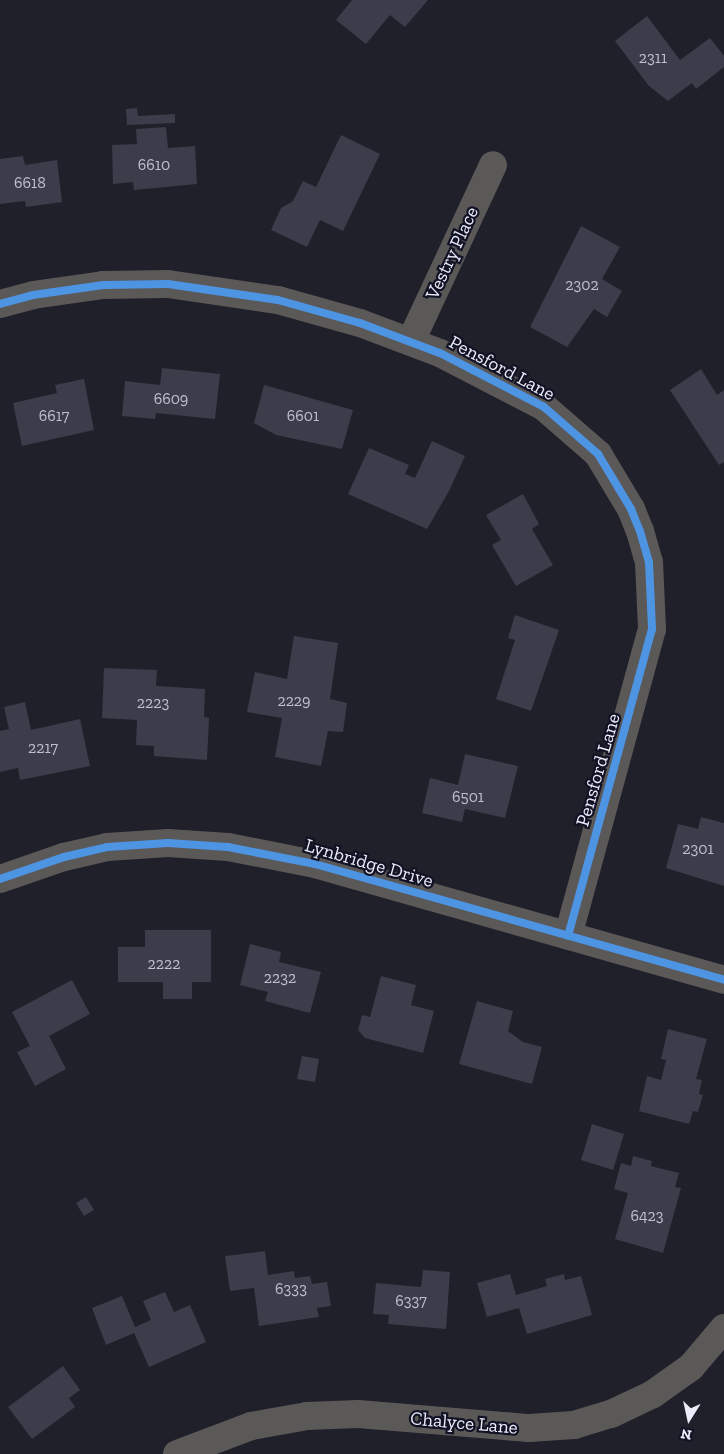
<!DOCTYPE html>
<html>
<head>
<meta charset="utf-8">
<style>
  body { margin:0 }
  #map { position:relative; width:724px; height:1454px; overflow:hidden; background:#20202a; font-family:"Zilla Slab",serif }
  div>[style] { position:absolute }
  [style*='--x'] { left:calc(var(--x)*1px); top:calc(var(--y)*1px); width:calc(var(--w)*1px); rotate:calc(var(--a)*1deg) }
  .building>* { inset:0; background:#3c3c4a }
  .street>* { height:28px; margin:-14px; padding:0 14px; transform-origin:14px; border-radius:14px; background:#5b5858 }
  .cycleway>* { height:8px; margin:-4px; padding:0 4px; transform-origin:4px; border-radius:4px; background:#4d94e3 }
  span { translate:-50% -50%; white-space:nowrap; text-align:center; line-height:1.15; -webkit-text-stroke:4.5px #121225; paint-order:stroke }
  .number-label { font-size:16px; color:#bfc0ce }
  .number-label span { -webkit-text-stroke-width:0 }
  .street-label { font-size:19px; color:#ebecfa }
  .north { position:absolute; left:664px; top:1394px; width:50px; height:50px; -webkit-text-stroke:4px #121225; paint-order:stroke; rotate:190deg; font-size:14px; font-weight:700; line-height:20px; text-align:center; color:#ebecfa }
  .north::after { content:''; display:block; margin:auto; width:18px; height:22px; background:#ebecfa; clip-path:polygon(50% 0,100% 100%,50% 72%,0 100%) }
</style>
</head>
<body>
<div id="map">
  <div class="building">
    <i style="clip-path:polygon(352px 0,428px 0,405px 27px,390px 15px,366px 44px,336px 20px)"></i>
    <i style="clip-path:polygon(647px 16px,680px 60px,710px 38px,724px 56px,724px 67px,696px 89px,692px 83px,668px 101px,649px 86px,615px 41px)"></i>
    <i style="clip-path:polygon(137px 108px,138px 116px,175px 114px,175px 123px,127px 125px,126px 109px)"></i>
    <i style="clip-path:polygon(166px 127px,168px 148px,195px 146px,197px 184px,134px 190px,133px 182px,113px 184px,112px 145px,137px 144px,136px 129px)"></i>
    <i style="clip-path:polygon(341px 135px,380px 154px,343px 231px,320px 220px,307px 247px,271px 230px,281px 208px,293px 201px,303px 181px,316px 187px)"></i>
    <i style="clip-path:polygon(23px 156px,25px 165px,57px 160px,62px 202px,26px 207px,25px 201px,0 204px,0 159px)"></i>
    <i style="clip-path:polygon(581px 226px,620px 247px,602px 279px,622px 291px,607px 317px,594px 309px,567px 347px,530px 327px)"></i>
    <i style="clip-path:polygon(162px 368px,220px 374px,215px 419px,156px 413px,155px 419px,122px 416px,125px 381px,160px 385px)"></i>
    <i style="clip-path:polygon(701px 369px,717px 395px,724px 390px,724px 462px,719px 465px,670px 390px)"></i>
    <i style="clip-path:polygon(84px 379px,94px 430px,22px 446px,13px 403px,57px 393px,55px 385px)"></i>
    <i style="clip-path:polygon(264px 385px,353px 410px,342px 449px,276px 435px,254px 423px)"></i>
    <i style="clip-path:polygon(432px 441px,465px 456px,449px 491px,427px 529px,348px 494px,369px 448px,409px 465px,405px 474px,415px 478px)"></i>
    <i style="clip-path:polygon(523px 494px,539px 524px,532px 529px,553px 565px,516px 586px,492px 545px,501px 540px,486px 515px)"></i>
    <i style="clip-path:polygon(515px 615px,559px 630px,531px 711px,496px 699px,515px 640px,508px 638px)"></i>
    <i style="clip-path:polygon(294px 636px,338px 643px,330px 699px,347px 703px,343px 732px,328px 731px,321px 766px,275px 757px,282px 718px,247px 712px,255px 672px,287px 679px)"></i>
    <i style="clip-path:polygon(104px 668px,157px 670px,156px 686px,205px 689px,204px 717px,209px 718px,207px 760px,154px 756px,154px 746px,136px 745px,137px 720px,102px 718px)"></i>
    <i style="clip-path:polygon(25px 702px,31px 730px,80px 719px,90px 766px,20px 780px,18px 768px,0 772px,0 731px,9px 729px,4px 707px)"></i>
    <i style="clip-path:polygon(465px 754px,518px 766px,505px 818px,465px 809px,462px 822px,422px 813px,430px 778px,458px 785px)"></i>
    <i style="clip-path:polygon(701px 817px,724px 823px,724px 886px,666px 868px,678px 824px,698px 829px)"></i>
    <i style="clip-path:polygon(145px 930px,211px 930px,211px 982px,192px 982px,192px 999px,163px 999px,163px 982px,118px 982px,118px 947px,145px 947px)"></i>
    <i style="clip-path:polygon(250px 944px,281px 952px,279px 962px,321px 972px,310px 1013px,265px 1001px,268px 992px,240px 985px)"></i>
    <i style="clip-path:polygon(381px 976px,416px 985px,411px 1005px,434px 1011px,423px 1053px,365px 1038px,358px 1030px,362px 1015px,370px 1017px)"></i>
    <i style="clip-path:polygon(72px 980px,90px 1014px,49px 1036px,66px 1069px,35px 1086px,17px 1052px,30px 1046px,12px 1012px)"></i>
    <i style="clip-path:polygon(477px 1001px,513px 1011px,508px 1031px,523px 1042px,542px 1047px,532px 1084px,459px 1064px)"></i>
    <i style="clip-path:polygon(668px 1029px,707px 1039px,696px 1079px,702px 1080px,699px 1094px,703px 1095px,698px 1112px,693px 1111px,689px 1124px,639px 1111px,647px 1076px,661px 1080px,666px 1060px,661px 1059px)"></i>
    <i style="clip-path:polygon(302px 1056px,319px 1059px,315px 1082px,297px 1079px)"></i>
    <i style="clip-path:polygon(592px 1124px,624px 1134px,613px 1170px,581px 1160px)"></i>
    <i style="clip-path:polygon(633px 1156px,652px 1161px,651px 1166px,679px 1173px,675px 1187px,681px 1188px,663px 1253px,615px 1239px,628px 1193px,614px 1189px,621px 1163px,631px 1166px)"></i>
    <i style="clip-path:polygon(86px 1197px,94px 1210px,84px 1216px,76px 1203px)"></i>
    <i style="clip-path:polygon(265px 1251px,268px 1275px,294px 1271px,295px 1278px,310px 1276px,312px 1284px,327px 1282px,331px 1306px,317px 1308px,319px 1317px,259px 1326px,254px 1288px,230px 1291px,225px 1256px)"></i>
    <i style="clip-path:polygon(423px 1270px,450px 1272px,446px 1329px,388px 1324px,389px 1315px,373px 1314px,376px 1283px,421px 1287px)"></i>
    <i style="clip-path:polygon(510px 1274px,516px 1295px,547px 1286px,545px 1279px,564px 1274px,565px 1280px,581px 1276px,592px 1315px,527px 1334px,519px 1308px,487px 1317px,477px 1283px)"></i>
    <i style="clip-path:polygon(165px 1292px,174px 1312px,190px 1305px,206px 1342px,149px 1367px,134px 1333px,106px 1345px,92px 1308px,122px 1296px,135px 1327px,151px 1320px,143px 1301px)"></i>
    <i style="clip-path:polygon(63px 1366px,80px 1390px,69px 1398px,75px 1407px,32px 1439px,8px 1407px)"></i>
  </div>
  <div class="street">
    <i style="--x:0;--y:304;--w:34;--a:-15"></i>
    <i style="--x:33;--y:295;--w:71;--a:-8.1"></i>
    <i style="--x:103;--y:285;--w:65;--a:-0.9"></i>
    <i style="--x:168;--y:284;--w:111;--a:8.3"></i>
    <i style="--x:278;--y:300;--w:85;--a:15.7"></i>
    <i style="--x:360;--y:323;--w:85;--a:20.6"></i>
    <i style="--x:440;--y:353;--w:117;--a:27.4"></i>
    <i style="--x:544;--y:407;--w:72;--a:41"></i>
    <i style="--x:598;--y:454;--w:64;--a:59"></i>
    <i style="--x:631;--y:509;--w:24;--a:68"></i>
    <i style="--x:640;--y:531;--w:32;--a:74"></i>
    <i style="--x:649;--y:562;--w:67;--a:87.4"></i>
    <i style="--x:652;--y:629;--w:318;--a:105.3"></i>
    <i style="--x:411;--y:341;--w:194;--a:-65"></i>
    <i style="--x:0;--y:879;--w:68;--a:-19"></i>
    <i style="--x:64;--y:857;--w:44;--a:-13.1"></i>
    <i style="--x:107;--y:847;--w:61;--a:-3.8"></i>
    <i style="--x:168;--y:843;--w:60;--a:3.8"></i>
    <i style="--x:228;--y:847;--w:89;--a:11.1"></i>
    <i style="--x:315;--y:864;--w:425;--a:15.8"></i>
    <i style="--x:177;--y:1454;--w:79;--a:-20.7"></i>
    <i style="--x:251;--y:1426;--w:57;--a:-10.1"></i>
    <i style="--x:307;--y:1416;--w:51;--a:-2.2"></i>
    <i style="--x:358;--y:1414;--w:172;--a:4.7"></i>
    <i style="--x:529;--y:1428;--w:45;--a:-3.8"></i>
    <i style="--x:574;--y:1425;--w:39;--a:-17"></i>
    <i style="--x:611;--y:1414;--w:47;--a:-25.5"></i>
    <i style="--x:653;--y:1394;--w:47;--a:-35.4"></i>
    <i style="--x:691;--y:1367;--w:51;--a:-49.8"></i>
  </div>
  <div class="cycleway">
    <i style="--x:0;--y:304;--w:34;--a:-15"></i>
    <i style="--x:33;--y:295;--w:71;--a:-8.1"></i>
    <i style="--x:103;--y:285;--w:65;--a:-0.9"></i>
    <i style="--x:168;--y:284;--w:111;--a:8.3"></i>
    <i style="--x:278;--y:300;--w:85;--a:15.7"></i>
    <i style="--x:360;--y:323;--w:85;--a:20.6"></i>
    <i style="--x:440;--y:353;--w:117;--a:27.4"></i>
    <i style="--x:544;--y:407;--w:72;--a:41"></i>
    <i style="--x:598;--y:454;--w:64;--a:59"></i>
    <i style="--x:631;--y:509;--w:24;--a:68"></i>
    <i style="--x:640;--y:531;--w:32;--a:74"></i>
    <i style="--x:649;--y:562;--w:67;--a:87.4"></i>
    <i style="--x:652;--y:629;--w:318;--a:105.3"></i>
    <i style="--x:0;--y:879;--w:68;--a:-19"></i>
    <i style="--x:64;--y:857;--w:44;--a:-13.1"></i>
    <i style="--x:107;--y:847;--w:61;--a:-3.8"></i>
    <i style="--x:168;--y:843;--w:60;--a:3.8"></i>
    <i style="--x:228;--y:847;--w:89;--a:11.1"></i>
    <i style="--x:315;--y:864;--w:425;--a:15.8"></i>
  </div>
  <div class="number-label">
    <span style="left:653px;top:58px">2311</span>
    <span style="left:154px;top:165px">6610</span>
    <span style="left:30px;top:183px">6618</span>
    <span style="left:582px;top:285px">2302</span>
    <span style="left:171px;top:399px">6609</span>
    <span style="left:54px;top:416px">6617</span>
    <span style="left:303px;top:416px">6601</span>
    <span style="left:294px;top:701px">2229</span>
    <span style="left:153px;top:703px">2223</span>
    <span style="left:43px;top:748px">2217</span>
    <span style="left:468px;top:797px">6501</span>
    <span style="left:698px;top:849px">2301</span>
    <span style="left:164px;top:964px">2222</span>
    <span style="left:280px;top:978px">2232</span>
    <span style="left:647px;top:1216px">6423</span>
    <span style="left:291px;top:1289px">6333</span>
    <span style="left:411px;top:1301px">6337</span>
  </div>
  <div class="street-label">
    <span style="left:452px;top:253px;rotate:-65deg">Vestry Place</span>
    <span style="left:502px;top:368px;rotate:28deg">Pensford Lane</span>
    <span style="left:598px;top:770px;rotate:-74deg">Pensford Lane</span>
    <span style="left:369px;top:863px;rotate:16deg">Lynbridge Drive</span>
    <span style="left:464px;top:1423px;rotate:5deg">Chalyce Lane</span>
  </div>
  <div class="north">N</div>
</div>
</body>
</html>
